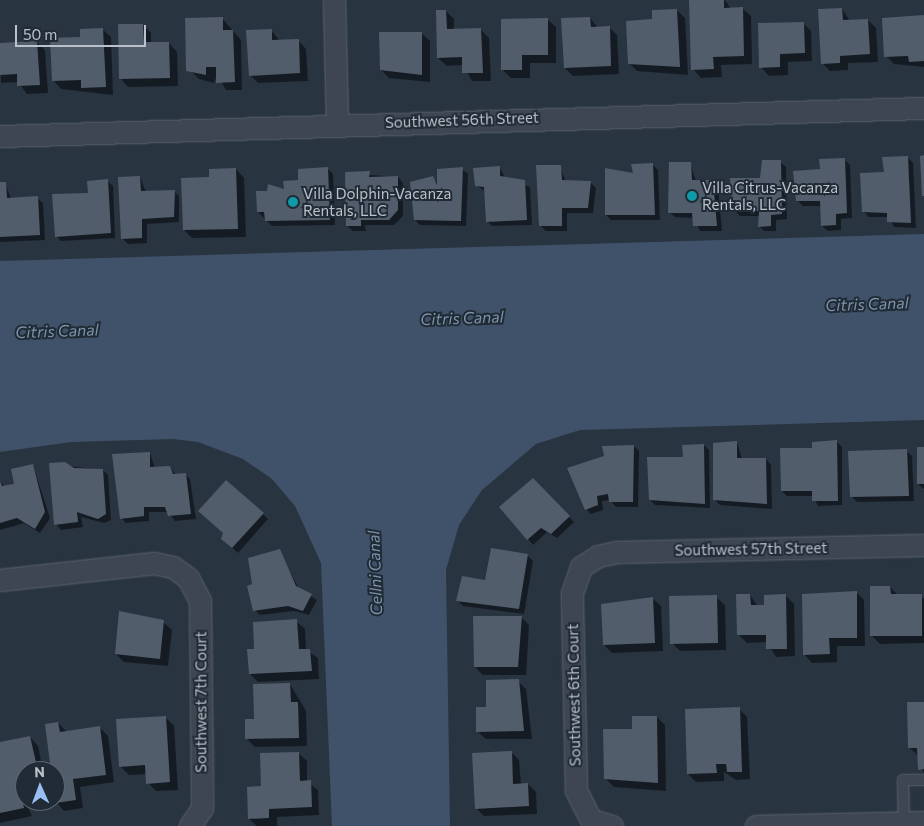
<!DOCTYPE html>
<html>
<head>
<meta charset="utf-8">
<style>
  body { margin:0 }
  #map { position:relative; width:924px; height:826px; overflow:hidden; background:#293441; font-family:Commissioner,sans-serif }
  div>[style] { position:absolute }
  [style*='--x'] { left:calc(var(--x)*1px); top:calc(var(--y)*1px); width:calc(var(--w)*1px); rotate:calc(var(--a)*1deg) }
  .water>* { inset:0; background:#405269 }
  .shadow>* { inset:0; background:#0007 }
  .building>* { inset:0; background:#525d6c }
  .roads { filter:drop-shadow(0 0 1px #5b646e) drop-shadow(0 0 1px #5b646e) }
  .lane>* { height:10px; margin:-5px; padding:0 5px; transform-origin:5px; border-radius:5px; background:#3d4651 }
  .street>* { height:21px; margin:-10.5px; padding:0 10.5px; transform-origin:10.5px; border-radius:10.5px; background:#3d4651 }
  .dots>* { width:14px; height:14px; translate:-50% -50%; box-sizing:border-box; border:2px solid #212b36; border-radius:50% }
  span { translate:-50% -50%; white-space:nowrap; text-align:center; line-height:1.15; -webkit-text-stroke:4px #212b36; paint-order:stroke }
  .street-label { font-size:15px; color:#bac1cb }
  .poi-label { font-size:15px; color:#bac1cb }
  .left { translate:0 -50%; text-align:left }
  .water-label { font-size:16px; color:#7c93ab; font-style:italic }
  .north { position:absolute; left:15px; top:761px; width:50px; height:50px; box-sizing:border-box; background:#212b36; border:1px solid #5e6772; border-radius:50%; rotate:358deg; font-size:14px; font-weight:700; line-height:20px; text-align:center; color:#bac1cb }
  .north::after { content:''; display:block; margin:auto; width:18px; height:22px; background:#98bef2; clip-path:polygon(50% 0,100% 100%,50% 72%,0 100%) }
  .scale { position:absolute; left:15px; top:25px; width:131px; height:22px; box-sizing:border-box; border:2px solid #bac1cb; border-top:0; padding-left:6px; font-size:15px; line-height:18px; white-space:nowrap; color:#bac1cb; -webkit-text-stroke:4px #212b36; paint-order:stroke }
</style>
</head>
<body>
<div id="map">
  <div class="water">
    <i style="clip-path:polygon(924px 234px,924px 420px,580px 430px,536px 444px,482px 490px,459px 525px,446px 570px,450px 826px,332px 826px,321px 563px,295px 506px,272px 479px,243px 459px,198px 442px,173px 439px,71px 442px,0 452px,0 261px)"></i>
  </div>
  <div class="shadow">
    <i style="clip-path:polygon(690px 0,725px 0,731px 9px,742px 8px,751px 16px,752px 64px,721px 65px,722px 77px,701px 78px,693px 69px)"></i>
    <i style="clip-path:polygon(842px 9px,850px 21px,868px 20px,876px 28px,878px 62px,848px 63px,848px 70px,830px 71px,822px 63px)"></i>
    <i style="clip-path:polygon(677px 10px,685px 18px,688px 75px,637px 71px,629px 63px,654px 20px)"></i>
    <i style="clip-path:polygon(446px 11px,454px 19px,454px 30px,481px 30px,489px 38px,491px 81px,472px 81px,463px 65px,447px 66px,438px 58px)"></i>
    <i style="clip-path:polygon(924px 17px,924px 67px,894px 64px,886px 56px)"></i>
    <i style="clip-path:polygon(222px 18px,241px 40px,242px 90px,226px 90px,217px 75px,214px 83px,199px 79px,190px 70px)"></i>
    <i style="clip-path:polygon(590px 18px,598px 28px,609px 27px,617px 35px,619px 74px,573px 76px,565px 68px)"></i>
    <i style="clip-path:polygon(547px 19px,556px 27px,556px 63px,530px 63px,530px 78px,511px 78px,503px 70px)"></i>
    <i style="clip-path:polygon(803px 23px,811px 31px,812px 61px,788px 62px,788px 75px,769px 76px,761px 67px)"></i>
    <i style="clip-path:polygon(143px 25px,151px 33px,151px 44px,169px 43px,177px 52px,178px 86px,128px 87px,120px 78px)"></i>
    <i style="clip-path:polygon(102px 29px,111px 37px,113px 95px,61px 89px,53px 80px,82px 38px)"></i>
    <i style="clip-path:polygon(271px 30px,280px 41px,298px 40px,306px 49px,308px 81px,258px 83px,250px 75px)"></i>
    <i style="clip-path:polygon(421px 33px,430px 41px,430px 82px,389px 78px,381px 70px)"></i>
    <i style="clip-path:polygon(37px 42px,45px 50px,48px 93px,27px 94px,18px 82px,1px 83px,0 44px)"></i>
    <i style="clip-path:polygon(907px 157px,913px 163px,916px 228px,894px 227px,889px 217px,869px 217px,863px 211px,886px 173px)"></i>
    <i style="clip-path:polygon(844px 159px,850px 165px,852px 218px,841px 219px,841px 230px,828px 231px,822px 226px,821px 206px,803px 206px,797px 200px,821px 170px)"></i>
    <i style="clip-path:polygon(780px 162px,786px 167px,787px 219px,776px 220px,776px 231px,764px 231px,759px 226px,760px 216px,740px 216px,734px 210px)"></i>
    <i style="clip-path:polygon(690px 163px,696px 181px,713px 181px,718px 187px,722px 231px,700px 231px,694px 218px,675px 217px,669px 212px)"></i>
    <i style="clip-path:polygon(653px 165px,658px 170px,660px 220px,611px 220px,606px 215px,635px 175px)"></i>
    <i style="clip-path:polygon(560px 167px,566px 182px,591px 183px,596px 188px,593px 213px,567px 213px,567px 231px,546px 231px,541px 226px)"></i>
    <i style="clip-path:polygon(327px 168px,333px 174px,335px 225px,272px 226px,258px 212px,299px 181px)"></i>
    <i style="clip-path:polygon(500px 168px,505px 178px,530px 187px,532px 225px,492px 226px,487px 221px,485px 191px,476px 185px)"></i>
    <i style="clip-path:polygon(236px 169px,244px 178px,246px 237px,192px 238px,184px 230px)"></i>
    <i style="clip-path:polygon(462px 169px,468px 174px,466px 226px,420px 225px,415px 220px,432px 178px,439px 184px)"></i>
    <i style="clip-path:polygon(346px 173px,398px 177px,403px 183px,403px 216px,394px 225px,365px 225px,366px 231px,353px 231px,347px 226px)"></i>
    <i style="clip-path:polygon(140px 177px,146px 192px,174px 191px,179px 196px,179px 222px,147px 224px,147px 243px,128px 244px,122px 238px)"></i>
    <i style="clip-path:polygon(107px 181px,113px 186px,115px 238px,61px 241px,56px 236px)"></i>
    <i style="clip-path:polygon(5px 183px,11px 199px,37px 198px,43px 203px,45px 240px,0 242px,0 184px)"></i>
    <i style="clip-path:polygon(836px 441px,842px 447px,842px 505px,818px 506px,813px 496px,787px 496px,782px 491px,813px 449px)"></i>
    <i style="clip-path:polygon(737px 442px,742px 459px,766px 459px,771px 465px,772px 509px,720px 505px,715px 500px)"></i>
    <i style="clip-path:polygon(704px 445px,709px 450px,710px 508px,655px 505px,650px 500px,684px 458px)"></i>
    <i style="clip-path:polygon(634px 446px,639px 451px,638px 507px,616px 507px,610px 500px,602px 501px,603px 510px,591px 514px,586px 509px)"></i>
    <i style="clip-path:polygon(924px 448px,924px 489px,918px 484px)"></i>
    <i style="clip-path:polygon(906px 451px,912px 456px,914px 501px,857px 502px,851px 496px)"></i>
    <i style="clip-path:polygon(150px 453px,155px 468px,170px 467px,176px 475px,185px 474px,190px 479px,196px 519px,175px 521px,168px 512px,149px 512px,149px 521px,126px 523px,121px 518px)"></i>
    <i style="clip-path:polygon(50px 464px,103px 470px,108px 475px,111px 520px,104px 523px,81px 517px,83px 527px,61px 530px,56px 524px)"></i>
    <i style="clip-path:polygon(33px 465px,50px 518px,40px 533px,24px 523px,0 530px,0 481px,5px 487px,15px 485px)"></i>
    <i style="clip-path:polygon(533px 480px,574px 522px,557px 538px,547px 532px,533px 545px,501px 507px)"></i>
    <i style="clip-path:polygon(263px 514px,268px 519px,238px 553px,228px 544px,224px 533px)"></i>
    <i style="clip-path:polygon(279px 551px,299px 589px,317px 600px,309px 615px,294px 611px,260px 615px,255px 610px,254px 584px)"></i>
    <i style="clip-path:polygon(527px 555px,533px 561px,524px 614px,463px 606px,457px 600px)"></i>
    <i style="clip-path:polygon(890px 587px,899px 596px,924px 598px,924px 643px,880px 644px,872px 636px)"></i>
    <i style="clip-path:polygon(856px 592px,864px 600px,865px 646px,837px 646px,837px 662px,812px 663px,804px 654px)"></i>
    <i style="clip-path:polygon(750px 595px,758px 607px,786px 596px,794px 604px,795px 656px,776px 657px,767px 642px,747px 643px,738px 634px)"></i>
    <i style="clip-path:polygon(716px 597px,725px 605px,726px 650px,680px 651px,672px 643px)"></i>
    <i style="clip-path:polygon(652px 598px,661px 606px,663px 651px,612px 653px,604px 645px)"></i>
    <i style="clip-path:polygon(521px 617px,529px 625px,526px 675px,483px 675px,475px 667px)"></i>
    <i style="clip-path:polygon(296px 621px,305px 629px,306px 650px,318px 658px,319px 679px,258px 682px,250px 674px,256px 650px)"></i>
    <i style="clip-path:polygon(163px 622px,172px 630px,168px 666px,124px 662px,116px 654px)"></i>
    <i style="clip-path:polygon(518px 681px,526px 689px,532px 739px,486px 739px,477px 731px,487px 708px)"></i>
    <i style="clip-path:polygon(290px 684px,306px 711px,307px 746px,255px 747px,246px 738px,255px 720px)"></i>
    <i style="clip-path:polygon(924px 703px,924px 774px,919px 757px,910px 748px)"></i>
    <i style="clip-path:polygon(739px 709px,747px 717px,750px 779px,736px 780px,724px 772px,724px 781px,696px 782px,688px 774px)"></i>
    <i style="clip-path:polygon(657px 717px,665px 725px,666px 791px,614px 787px,605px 778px,634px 730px)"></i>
    <i style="clip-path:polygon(166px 718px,174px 726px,178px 790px,156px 791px,148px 783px,147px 774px,129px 775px,120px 766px)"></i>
    <i style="clip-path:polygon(58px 723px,67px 732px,100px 728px,108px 736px,114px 782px,80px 787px,83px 808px,64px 811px,56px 802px,52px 771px)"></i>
    <i style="clip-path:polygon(30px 737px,38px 746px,43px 771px,25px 771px,25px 801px,32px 816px,0 823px,0 744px)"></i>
    <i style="clip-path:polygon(511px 752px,519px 760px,521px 784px,528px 784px,536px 792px,537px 814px,484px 816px,476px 808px)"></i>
    <i style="clip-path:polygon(298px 753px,307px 761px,307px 782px,318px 790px,319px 815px,277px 817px,277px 826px,257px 826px,249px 819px,262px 788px)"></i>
  </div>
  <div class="building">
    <i style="clip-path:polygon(689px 0,724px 0,724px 8px,743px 7px,744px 56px,713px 57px,714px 69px,691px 70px)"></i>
    <i style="clip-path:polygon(842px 8px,843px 20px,868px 19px,870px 54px,840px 56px,840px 63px,821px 64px,818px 9px)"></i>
    <i style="clip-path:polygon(677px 9px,680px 67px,628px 64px,626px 21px,652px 19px,652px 10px)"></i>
    <i style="clip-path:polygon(436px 10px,446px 10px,447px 29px,481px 28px,483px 73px,462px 73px,462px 57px,437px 58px)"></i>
    <i style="clip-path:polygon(924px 15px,924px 61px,909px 62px,908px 56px,884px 57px,882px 18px)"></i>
    <i style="clip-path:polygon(223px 17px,223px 30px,233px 30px,235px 82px,216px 83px,216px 67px,206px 67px,206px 75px,186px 71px,185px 18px)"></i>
    <i style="clip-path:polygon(590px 17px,591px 27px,610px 26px,611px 66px,564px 68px,561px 18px)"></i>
    <i style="clip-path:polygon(548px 18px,548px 55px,522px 55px,522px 70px,501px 70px,501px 19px)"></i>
    <i style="clip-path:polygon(804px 22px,805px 53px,780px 54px,780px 67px,759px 68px,758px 23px)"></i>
    <i style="clip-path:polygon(118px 24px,143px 24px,144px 42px,169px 42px,170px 78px,119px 79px)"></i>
    <i style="clip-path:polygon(103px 28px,106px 87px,81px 88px,81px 80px,52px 81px,50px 38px,80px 37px,80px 29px)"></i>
    <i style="clip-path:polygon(272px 29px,272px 40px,299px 39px,300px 73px,249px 76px,246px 30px)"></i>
    <i style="clip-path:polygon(379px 32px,422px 32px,422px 75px,380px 70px)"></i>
    <i style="clip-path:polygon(37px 41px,40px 85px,17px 86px,17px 74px,0 75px,0 43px)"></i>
    <i style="clip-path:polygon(924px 155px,924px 196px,922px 196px,920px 156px)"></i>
    <i style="clip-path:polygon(908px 156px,911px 223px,887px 222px,887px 213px,862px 212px,860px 173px,884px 172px,882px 157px)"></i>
    <i style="clip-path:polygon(845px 158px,847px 213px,836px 214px,836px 225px,821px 226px,820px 201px,796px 201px,793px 171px,820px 169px,819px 159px)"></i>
    <i style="clip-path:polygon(762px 160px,781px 160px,782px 214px,771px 215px,771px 226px,758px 227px,759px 211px,733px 211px,730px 178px,760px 178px)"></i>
    <i style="clip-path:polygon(669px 162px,691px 162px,692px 180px,713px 180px,717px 226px,693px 226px,692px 213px,668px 213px)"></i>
    <i style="clip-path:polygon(653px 163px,655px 215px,605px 215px,605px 168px,633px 173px,631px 164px)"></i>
    <i style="clip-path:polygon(536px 165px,561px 165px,562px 180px,591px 181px,588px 208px,562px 208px,562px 226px,539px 226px)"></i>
    <i style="clip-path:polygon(500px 166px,500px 176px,525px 180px,527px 220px,486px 222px,484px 187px,475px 186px,473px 168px)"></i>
    <i style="clip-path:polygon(328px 167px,330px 220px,265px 221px,264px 212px,257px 212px,256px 191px,267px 191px,268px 184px,284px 189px,283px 181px,298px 180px,298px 169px)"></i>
    <i style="clip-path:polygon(463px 167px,461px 221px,414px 220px,410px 182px,433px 176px,437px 185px,437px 169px)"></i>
    <i style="clip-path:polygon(236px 168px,238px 229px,183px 230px,181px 178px,209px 177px,209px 169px)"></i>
    <i style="clip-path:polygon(370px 171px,369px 177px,398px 176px,398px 210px,389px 220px,361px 220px,361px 226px,346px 226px,345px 172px)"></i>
    <i style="clip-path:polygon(140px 176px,141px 191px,175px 190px,174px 217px,142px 219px,142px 238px,121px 239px,118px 177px)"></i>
    <i style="clip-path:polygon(108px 179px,111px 233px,55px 237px,52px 194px,88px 193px,87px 181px)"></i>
    <i style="clip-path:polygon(0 182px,6px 182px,7px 198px,38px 196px,40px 235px,0 237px)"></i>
    <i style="clip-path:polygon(837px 440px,838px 501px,812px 501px,812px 491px,781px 491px,780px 448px,812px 448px,812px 442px)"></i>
    <i style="clip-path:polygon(737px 441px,737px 458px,766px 458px,767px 504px,713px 500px,713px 443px)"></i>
    <i style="clip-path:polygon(704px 444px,705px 504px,649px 500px,647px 457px,683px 457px,682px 445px)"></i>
    <i style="clip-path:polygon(634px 445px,633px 502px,609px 502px,608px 494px,597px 496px,598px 505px,585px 510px,567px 468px,604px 456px,602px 446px)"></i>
    <i style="clip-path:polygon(917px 447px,924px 447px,924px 484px,917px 484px)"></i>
    <i style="clip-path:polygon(907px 449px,909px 496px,850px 497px,848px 451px)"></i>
    <i style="clip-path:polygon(150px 452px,150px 467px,170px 466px,173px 474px,186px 473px,191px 514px,168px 516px,165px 507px,144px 507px,144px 516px,120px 519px,112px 454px)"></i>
    <i style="clip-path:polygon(65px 462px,74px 468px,103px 469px,106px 514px,98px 519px,77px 512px,78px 522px,54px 525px,49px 463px)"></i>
    <i style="clip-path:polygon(33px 464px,45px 512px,35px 529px,17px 518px,0 523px,0 481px,2px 486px,14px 484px,11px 469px)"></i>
    <i style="clip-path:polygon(533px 478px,570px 516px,551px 534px,541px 528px,527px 540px,499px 507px)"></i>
    <i style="clip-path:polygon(226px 480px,264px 513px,232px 548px,221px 539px,223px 533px,198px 511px)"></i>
    <i style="clip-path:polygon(491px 548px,528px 554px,519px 609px,456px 601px,462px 576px,485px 580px)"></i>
    <i style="clip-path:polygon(280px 549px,296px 586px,312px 594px,303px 611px,288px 606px,253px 611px,247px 586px,252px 584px,248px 558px)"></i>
    <i style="clip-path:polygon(870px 586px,890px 586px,891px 594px,922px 594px,922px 636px,870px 636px)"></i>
    <i style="clip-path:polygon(857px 591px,857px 638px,829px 638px,830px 654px,803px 655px,802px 594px)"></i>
    <i style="clip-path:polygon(736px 594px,750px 594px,751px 605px,764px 605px,764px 595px,786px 594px,787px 649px,766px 649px,766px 635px,737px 635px)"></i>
    <i style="clip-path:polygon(717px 595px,718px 643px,670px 644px,669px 596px)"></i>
    <i style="clip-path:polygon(653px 597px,655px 643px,603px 645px,601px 604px)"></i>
    <i style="clip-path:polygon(119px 611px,164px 620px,160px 659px,115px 654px)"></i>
    <i style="clip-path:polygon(473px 616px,522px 616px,518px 667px,474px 667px)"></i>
    <i style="clip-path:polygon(297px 619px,299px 649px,310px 649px,312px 671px,249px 674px,247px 649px,254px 649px,253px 622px)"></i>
    <i style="clip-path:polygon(519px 679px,524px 731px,476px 732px,476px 707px,486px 707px,486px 680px)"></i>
    <i style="clip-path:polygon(290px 683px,291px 702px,298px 702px,299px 738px,245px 739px,245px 719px,254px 719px,253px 684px)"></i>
    <i style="clip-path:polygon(907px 702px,924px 702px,924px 769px,918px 770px,917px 748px,908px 748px)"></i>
    <i style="clip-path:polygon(740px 707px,742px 772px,727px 772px,726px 764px,716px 764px,717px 773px,687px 774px,685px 709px)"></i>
    <i style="clip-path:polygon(166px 716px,170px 782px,146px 784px,145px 765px,119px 767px,116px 719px)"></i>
    <i style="clip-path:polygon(632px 716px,657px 716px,658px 783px,604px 779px,603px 729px,632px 729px)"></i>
    <i style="clip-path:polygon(58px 722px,60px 732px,100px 726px,106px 775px,73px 779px,76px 800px,55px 803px,55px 771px,51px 771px,45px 724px)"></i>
    <i style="clip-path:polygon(30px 736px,38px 771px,25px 771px,25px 783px,19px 785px,24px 808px,0 813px,0 742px)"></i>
    <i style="clip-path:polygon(512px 751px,513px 784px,528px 783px,529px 806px,475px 809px,472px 753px)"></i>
    <i style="clip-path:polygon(299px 752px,300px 781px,311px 780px,312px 807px,269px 809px,269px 818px,248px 819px,247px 787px,261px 786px,260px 753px)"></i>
  </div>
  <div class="roads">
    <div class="lane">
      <i style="--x:904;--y:822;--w:42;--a:-91.4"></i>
      <i style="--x:903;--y:780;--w:21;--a:0"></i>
    </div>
    <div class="street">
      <i style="--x:334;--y:0;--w:124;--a:88.6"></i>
      <i style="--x:0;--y:136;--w:924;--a:-1.74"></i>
      <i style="--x:0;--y:580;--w:155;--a:-6.3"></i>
      <i style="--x:154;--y:563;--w:19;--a:12"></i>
      <i style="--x:173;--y:567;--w:19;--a:36"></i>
      <i style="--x:188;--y:578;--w:26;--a:62"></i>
      <i style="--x:200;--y:601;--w:207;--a:89.4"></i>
      <i style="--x:202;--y:808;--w:22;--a:124"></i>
      <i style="--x:612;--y:826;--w:22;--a:-164"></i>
      <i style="--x:591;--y:820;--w:34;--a:-117"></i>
      <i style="--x:576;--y:790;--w:197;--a:-91.2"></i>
      <i style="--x:572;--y:593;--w:28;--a:-71"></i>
      <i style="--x:581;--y:567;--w:20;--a:-33"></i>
      <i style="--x:598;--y:556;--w:19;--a:-12"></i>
      <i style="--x:617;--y:552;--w:307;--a:-1.3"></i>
      <i style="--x:756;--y:826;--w:168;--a:-1.4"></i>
    </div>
  </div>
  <div class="dots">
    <i style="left:692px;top:196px;background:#0f9aa8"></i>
    <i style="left:293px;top:202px;background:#0f9aa8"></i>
  </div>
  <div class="street-label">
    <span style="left:462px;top:120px;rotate:-2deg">Southwest 56th Street</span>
    <span style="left:751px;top:549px;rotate:-1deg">Southwest 57th Street</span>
    <span style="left:574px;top:695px;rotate:-91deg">Southwest 6th Court</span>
    <span style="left:201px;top:702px;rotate:-90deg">Southwest 7th Court</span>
  </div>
  <div class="poi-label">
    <span class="left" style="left:702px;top:196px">Villa Citrus-Vacanza<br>Rentals, LLC</span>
    <span class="left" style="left:303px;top:202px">Villa Dolphin-Vacanza<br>Rentals, LLC</span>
  </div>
  <div class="water-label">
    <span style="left:867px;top:304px;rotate:-2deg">Citris Canal</span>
    <span style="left:462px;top:318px;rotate:-2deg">Citris Canal</span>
    <span style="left:57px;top:331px;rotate:-2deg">Citris Canal</span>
    <span style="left:375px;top:573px;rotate:-92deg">Cellni Canal</span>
  </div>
  <div class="north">N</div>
  <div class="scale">50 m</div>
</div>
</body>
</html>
